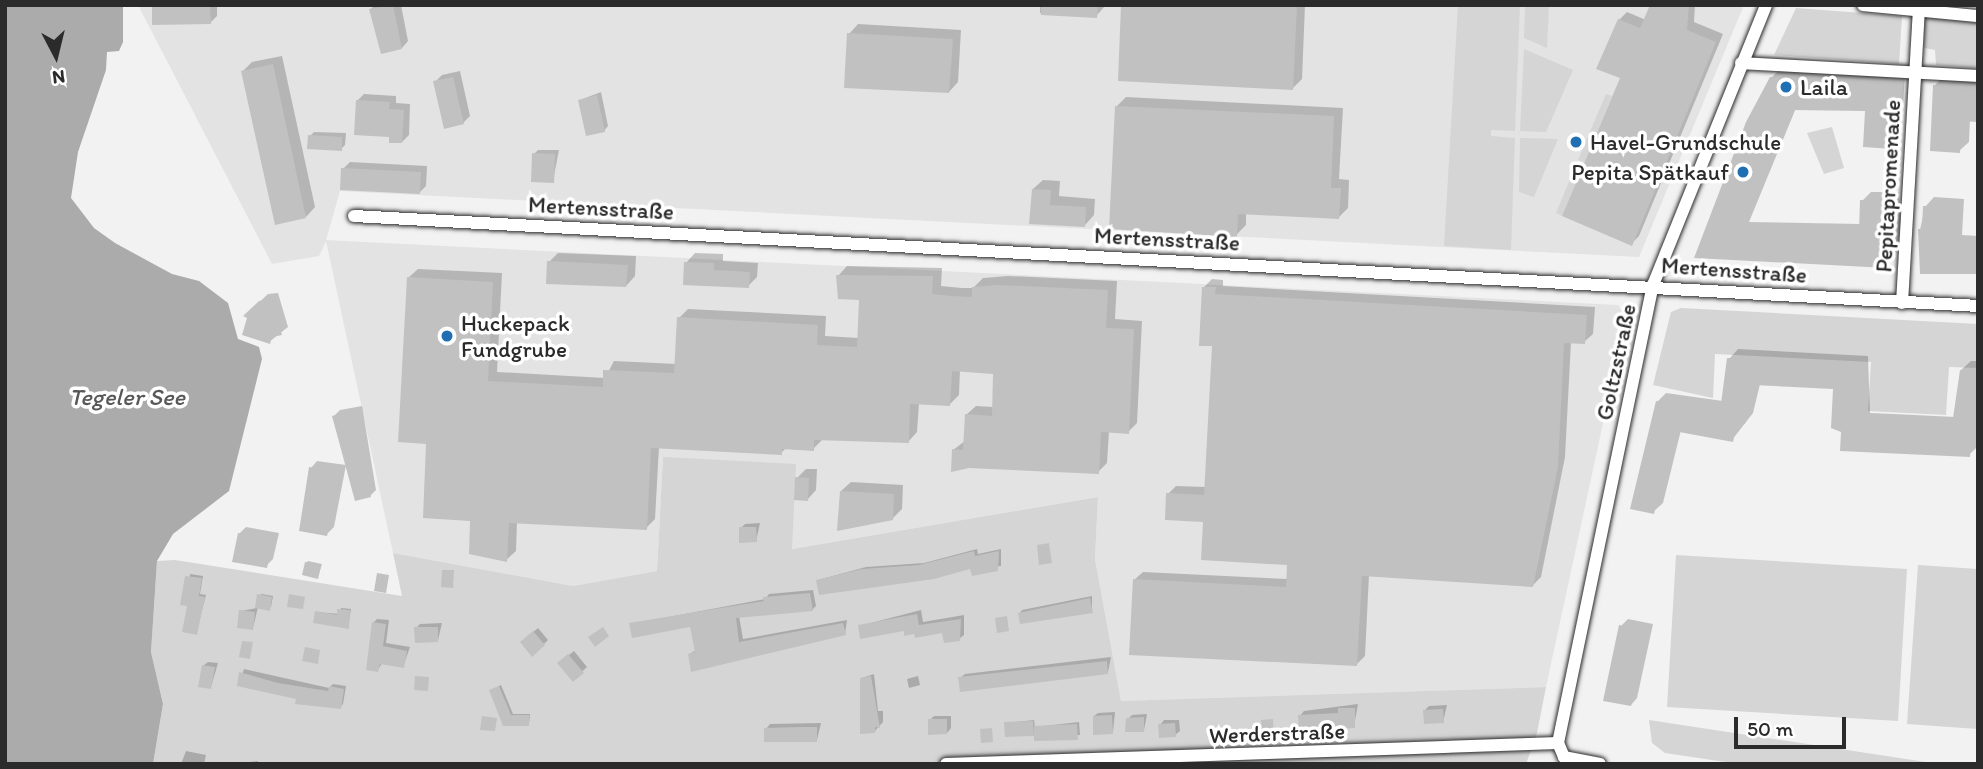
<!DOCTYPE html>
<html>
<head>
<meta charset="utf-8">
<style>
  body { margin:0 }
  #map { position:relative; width:1983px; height:769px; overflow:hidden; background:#f2f2f2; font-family:Itim,sans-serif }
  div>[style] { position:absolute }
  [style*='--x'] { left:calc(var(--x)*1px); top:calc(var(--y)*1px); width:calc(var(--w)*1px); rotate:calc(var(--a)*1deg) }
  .built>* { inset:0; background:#e3e3e3 }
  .green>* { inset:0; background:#d5d5d5 }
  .water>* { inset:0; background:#ababab }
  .shadow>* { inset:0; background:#0003 }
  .building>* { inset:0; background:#c1c1c1 }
  .roads { filter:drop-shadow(0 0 2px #2b2b2b) drop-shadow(0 0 2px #2b2b2b) }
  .street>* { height:12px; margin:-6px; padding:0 6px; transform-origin:6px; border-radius:6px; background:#fff }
  .dots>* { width:19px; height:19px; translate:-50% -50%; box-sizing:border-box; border:4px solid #fff; border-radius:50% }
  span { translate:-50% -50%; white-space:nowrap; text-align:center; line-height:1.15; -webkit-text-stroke:7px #fff; paint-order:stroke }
  .poi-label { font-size:23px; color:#2b2b2b }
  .left { translate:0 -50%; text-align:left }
  .right { translate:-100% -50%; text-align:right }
  .street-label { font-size:23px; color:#2b2b2b }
  .water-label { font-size:24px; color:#585858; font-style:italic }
  .frame { position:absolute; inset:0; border:7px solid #2b2b2b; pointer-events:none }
  .north { position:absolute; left:21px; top:21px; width:70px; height:70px; -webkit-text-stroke:5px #fff; paint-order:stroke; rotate:173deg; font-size:19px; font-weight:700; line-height:28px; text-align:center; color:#2b2b2b }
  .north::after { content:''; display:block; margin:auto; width:24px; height:32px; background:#2b2b2b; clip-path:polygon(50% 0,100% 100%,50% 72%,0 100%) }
  .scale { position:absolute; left:1734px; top:717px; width:112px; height:32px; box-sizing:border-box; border:4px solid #2b2b2b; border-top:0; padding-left:9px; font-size:21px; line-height:24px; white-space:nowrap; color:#2b2b2b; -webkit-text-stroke:5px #fff; paint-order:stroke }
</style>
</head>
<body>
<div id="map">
  <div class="built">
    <i style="clip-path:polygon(138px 5px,1744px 5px,1639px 257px,340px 191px,326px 240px,1618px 305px,1626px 317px,1546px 687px,1121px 701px,1095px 559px,1098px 497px,792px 549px,663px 457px,657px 571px,573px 586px,393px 553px,326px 241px,319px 256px,272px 264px)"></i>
  </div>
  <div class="green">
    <i style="clip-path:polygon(1458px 5px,1520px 5px,1515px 131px,1491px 130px,1491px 136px,1515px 138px,1511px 250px,1444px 246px)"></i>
    <i style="clip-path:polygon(1525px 6px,1549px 6px,1547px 48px,1524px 38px)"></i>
    <i style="clip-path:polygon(1796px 8px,1902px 16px,1899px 64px,1774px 55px)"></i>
    <i style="clip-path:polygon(1924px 16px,1978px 20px,1978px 68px,1936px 65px,1935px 50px,1924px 48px)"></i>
    <i style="clip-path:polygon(1524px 49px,1573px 70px,1546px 132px,1520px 131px)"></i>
    <i style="clip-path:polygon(1606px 94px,1612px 96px,1585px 162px,1578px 160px)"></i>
    <i style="clip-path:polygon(1832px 127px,1844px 168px,1824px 174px,1807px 133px)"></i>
    <i style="clip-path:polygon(1520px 138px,1558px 139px,1534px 197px,1519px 192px)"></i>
    <i style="clip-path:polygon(1576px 165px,1582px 168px,1562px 216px,1556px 213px)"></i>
    <i style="clip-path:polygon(1681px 308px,1978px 324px,1978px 368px,1949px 367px,1946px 415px,1868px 411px,1871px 362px,1715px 354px,1713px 398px,1653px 385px,1671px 312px)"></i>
    <i style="clip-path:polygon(663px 457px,796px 464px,792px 549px,1098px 497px,1095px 559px,1121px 701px,1546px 687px,1537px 733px,1526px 764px,153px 764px,163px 704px,151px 652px,157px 561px,175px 560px,402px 596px,393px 553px,573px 586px,657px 571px)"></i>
    <i style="clip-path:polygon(1676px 555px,1907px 569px,1898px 721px,1667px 707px)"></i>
    <i style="clip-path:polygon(1918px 565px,1978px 569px,1978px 729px,1907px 724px)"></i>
    <i style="clip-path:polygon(1649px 720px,1939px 764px,1739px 764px,1665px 753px,1652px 743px)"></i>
  </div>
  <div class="water">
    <i style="clip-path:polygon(5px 5px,123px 5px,123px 42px,119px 51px,107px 52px,106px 70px,78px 152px,71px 198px,94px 228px,115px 243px,172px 274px,199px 281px,228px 303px,238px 339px,259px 347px,262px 359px,229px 491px,173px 534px,157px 561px,151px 652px,163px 704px,153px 764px,5px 764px)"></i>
  </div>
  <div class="shadow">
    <i style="clip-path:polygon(156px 5px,217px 5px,217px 16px,210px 23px)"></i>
    <i style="clip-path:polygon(375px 5px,401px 5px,408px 41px,402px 48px,371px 9px)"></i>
    <i style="clip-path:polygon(1040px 5px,1106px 5px,1096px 16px,1040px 13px)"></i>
    <i style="clip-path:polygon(1123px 5px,1305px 5px,1302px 79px,1293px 88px)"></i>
    <i style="clip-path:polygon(1652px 5px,1695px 5px,1694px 22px,1723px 34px,1639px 236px,1631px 244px,1619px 20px,1627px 12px,1646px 20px)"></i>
    <i style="clip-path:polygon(858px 24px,961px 30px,958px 82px,949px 92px,849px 34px)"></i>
    <i style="clip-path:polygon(282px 56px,315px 207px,306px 217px,243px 71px,252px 62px)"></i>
    <i style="clip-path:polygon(1781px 68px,1905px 74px,1901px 138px,1892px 148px,1866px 109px,1796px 108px,1749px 222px,1861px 224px,1862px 201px,1871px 192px,1899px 192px,1901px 221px,1896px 256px,1886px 266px,1697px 256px,1771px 78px)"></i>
    <i style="clip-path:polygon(460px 71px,470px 116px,463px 123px,435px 82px,442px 75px)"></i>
    <i style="clip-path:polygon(1944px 76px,1978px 78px,1978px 120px,1970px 119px,1969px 142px,1959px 151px,1935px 85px)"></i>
    <i style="clip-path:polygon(601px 92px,608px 126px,604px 131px,580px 100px)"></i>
    <i style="clip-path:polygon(364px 94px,396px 96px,396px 103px,410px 104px,409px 135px,402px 142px,357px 101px)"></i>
    <i style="clip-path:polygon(1126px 97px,1343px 108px,1339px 179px,1349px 180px,1348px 208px,1339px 217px,1246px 213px,1246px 225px,1236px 235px,1117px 106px)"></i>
    <i style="clip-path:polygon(314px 132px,346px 133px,345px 145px,341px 149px,310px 136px)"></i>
    <i style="clip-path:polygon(538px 150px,559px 150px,553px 181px,534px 154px)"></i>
    <i style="clip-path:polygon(350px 162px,427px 166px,426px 186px,419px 193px,343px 169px)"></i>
    <i style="clip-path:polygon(1043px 180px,1060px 181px,1059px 196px,1095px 199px,1094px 215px,1085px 225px,1031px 222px,1033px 189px)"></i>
    <i style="clip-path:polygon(1934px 197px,1964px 199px,1962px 235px,1978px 236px,1978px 273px,1920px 230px,1925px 207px)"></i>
    <i style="clip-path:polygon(558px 253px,636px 256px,635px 276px,626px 286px,549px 262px)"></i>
    <i style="clip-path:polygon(695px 253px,723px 254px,723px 261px,758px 263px,757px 277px,748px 286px,686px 263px)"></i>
    <i style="clip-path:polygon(847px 266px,942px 268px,941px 286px,962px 288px,973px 288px,983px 278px,1008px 276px,1117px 281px,1115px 319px,1142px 321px,1137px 423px,1128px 432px,1109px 431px,1107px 463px,1098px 472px,953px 450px,965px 441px,966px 415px,976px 406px,994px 407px,995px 372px,960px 370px,959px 395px,950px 404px,919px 403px,917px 432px,908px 442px,823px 439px,813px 449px,787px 447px,781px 453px,659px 447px,655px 519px,646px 528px,517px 522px,516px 551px,506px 560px,472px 519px,428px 442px,408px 278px,418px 269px,502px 273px,497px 372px,605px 378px,614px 361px,677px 364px,679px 318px,688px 309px,826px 316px,825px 336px,859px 338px,861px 299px,838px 276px)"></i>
    <i style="clip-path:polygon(1212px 279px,1223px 280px,1223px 286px,1595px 307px,1593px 334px,1584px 342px,1571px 342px,1565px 457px,1541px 577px,1532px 586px,1369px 575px,1365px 656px,1357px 664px,1134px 580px,1143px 572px,1288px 579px,1289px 563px,1204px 520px,1168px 494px,1176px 486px,1206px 487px,1214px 345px,1203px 288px)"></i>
    <i style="clip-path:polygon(278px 293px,288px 327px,269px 342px,246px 315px,268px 294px)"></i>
    <i style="clip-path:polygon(1738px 349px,1868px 356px,1870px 413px,1894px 414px,1955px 417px,1961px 370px,1971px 361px,1978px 361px,1978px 446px,1969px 455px,1843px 431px,1834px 387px,1760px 384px,1753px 413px,1732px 440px,1681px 430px,1663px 503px,1653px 512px,1657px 402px,1666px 393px,1723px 401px,1729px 359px)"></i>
    <i style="clip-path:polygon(362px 406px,376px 490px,370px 496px,334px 416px,340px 410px)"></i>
    <i style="clip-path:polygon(317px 461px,346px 465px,334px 527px,327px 534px,311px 468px)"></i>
    <i style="clip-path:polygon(806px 469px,817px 469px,816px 490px,807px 500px,797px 478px)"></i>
    <i style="clip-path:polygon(851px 482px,903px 485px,902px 509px,892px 519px,841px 491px)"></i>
    <i style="clip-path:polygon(760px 523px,756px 541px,741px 528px,745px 524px)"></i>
    <i style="clip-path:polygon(246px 527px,279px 533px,273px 559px,266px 566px,239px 534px)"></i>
    <i style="clip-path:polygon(977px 549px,978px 554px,1001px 549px,1001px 566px,818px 580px,866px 567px,924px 563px)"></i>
    <i style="clip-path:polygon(308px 561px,322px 564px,318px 577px,306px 563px)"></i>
    <i style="clip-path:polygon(190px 574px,203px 576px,200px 594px,206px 595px,196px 633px,189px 604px)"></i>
    <i style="clip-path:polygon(813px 590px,816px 606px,812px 610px,739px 616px,743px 639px,847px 620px,845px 634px,692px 669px,690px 654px,696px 650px,692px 625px,631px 624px,765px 599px,769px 594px)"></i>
    <i style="clip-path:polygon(261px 594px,273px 596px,271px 607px,258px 607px,253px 628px,241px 611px,257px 608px)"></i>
    <i style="clip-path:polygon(1092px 596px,1092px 612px,1020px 613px,1022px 610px)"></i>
    <i style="clip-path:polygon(341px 608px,351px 609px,348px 627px,317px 612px,339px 614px)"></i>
    <i style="clip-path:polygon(921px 610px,923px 622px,964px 615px,964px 635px,959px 639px,944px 631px,859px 626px)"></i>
    <i style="clip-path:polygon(377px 619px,389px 620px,386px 643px,410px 647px,403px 667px,382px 663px,378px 670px,373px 623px)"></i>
    <i style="clip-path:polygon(1628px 619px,1653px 624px,1637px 698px,1631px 705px,1621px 626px)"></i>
    <i style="clip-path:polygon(442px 623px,438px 640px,416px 628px,420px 624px)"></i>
    <i style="clip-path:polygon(538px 628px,548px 640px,544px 644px,526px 638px)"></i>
    <i style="clip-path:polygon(574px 651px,587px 667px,573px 680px,564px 659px)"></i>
    <i style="clip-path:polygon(1111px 657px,1108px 672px,960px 678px,965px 674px)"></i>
    <i style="clip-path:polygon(208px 662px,218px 663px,211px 687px,203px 666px)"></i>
    <i style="clip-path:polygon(244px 669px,329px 688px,333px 684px,346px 686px,343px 704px,340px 707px,239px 684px)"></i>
    <i style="clip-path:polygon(874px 674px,878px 711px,883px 711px,883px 722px,874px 732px,862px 678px)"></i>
    <i style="clip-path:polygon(918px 676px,920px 685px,909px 688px,907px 679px)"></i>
    <i style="clip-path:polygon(501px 685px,513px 714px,530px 714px,529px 724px,504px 725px,493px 689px)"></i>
    <i style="clip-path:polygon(1358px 704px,1354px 726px,1300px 716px,1304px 711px)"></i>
    <i style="clip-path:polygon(1447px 705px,1443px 722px,1425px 710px,1429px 706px)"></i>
    <i style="clip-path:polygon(1115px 712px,1113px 732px,1094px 716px,1098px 713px)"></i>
    <i style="clip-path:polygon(1147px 714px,1144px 730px,1128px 719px,1132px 715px)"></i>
    <i style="clip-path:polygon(934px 716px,951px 716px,951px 728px,947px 733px,930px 720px)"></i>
    <i style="clip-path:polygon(1034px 720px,1035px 727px,1079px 722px,1080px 735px,1033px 734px,1006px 723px)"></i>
    <i style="clip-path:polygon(1164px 720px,1179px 720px,1180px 731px,1175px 735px,1160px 725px)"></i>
    <i style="clip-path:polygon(821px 723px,817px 740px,766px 729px,770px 724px)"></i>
    <i style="clip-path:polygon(186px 751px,206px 755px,204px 764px,181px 764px)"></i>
    <i style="clip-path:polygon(258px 761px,258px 764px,239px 764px,240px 763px)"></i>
  </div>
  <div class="building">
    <i style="clip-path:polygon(393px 5px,402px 49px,381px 54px,369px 9px)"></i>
    <i style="clip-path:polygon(1041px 5px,1098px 5px,1097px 18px,1041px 15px)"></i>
    <i style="clip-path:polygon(1121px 5px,1297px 5px,1293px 90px,1118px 81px)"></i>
    <i style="clip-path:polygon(1650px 5px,1689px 5px,1687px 30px,1716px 42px,1632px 246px,1562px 216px,1620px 78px,1596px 69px,1618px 19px,1640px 28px)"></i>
    <i style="clip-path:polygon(152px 6px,210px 6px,211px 24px,152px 25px)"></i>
    <i style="clip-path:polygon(847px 33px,953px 39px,949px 93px,844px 88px)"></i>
    <i style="clip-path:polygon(273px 64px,306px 218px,275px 225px,241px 71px)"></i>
    <i style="clip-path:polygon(453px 77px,464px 124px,444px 129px,433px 81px)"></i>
    <i style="clip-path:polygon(1770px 77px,1896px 83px,1893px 149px,1863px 147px,1865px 111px,1791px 110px,1741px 230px,1859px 232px,1860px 200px,1890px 201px,1893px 232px,1889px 231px,1887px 268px,1694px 258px,1746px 122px)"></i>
    <i style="clip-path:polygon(1933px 85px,1978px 87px,1978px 122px,1962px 121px,1960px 153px,1930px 151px)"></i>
    <i style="clip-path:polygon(597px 95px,605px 132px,586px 136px,578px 100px)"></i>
    <i style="clip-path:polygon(356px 100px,390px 102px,389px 109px,404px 110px,402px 143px,389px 143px,389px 137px,354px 135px)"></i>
    <i style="clip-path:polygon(1115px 106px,1334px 116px,1331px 188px,1341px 188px,1339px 219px,1238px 214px,1237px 237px,1109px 229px)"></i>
    <i style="clip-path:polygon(308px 135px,342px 137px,342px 151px,307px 149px)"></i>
    <i style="clip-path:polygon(532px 153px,555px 154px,554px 183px,531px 182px)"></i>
    <i style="clip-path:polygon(341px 168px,421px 172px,420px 194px,340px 190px)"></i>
    <i style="clip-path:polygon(1032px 189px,1051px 190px,1050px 205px,1086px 207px,1085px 227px,1029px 224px)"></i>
    <i style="clip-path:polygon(1923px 206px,1955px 208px,1954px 244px,1978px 245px,1978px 274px,1920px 274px,1918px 229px,1922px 229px)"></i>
    <i style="clip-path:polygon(547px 261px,628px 265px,626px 287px,546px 284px)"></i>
    <i style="clip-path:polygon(684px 262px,714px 263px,714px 270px,750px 272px,749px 288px,683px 285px)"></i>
    <i style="clip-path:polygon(836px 275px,933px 276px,932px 294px,952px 296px,972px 297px,972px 287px,998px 285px,1108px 290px,1106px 328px,1134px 329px,1129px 434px,1101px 432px,1099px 474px,969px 468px,951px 472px,952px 449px,963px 450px,965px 414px,992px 416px,993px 374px,952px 371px,950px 406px,910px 404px,909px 443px,814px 440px,814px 451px,782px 449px,782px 455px,651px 448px,647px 530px,509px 523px,507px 562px,469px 554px,470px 521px,423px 518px,426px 444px,398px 442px,407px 277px,493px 282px,488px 381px,603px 387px,603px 370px,674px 373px,677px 317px,818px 325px,817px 345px,857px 347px,859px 300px,838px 299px)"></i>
    <i style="clip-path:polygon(1202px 287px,1216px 287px,1215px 294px,1587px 315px,1585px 344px,1564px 343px,1558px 467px,1533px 587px,1362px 576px,1357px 666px,1129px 655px,1133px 579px,1286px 587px,1287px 565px,1201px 560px,1203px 522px,1165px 520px,1166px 493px,1204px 495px,1212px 346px,1199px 346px)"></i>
    <i style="clip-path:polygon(271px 299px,282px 335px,272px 337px,270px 344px,242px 335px,247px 318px,243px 316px,259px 301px)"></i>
    <i style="clip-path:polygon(1727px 358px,1859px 364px,1861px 421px,1884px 422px,1952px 425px,1960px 370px,1978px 371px,1978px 435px,1971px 439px,1970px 457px,1840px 451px,1841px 432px,1831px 428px,1833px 389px,1753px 385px,1745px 424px,1737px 423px,1733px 442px,1674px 431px,1654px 514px,1630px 509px,1656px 401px,1720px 411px)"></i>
    <i style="clip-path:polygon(356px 411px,371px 497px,355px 501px,332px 416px)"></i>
    <i style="clip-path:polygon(309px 467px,341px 472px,327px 536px,299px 531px)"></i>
    <i style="clip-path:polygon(795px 477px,809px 478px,808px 501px,794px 500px)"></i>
    <i style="clip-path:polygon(840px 491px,894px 494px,893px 520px,837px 531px)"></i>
    <i style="clip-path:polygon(739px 527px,756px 527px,757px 542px,739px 543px)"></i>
    <i style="clip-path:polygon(238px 533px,273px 540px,267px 568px,232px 562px)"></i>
    <i style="clip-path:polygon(1049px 543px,1052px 563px,1039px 565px,1037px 545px)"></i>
    <i style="clip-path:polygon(974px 551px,975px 556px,999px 551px,998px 571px,972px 576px,970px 569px,934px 579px,819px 595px,816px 580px,862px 569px,919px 565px)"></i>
    <i style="clip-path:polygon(305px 562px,321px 566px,318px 579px,302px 575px)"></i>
    <i style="clip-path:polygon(442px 570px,454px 570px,453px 588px,441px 587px)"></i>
    <i style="clip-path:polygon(377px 573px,389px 575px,386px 593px,374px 591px)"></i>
    <i style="clip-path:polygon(185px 576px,202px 578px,199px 596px,205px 597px,197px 635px,182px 632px,187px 606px,180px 605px)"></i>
    <i style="clip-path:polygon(810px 593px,813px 611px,736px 618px,739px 642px,843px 623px,846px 635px,691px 672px,688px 654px,695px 652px,690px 627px,632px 638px,629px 623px,764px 601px,763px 597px)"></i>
    <i style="clip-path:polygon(257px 594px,272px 597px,270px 611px,255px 608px)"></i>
    <i style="clip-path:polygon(289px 594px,305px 597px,303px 609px,287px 607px)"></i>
    <i style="clip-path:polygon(1090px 598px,1093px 613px,1020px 624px,1018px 613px)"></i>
    <i style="clip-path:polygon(337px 609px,350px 610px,349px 629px,313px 623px,315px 611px,337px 615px)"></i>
    <i style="clip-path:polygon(239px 610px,255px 612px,253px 630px,237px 628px)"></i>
    <i style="clip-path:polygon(917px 614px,919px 625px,961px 619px,960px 641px,944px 643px,942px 633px,915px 638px,914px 634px,904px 636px,904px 631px,860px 639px,858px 625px)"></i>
    <i style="clip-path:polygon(1007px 616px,1009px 631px,997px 633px,995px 618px)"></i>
    <i style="clip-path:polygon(372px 622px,386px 624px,383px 646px,407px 651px,404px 668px,380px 664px,378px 672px,366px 670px)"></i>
    <i style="clip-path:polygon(1619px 625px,1647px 631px,1631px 706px,1603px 701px)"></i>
    <i style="clip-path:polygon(414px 627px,438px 627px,438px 642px,415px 643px)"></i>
    <i style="clip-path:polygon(603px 627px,609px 636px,595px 647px,588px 637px)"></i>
    <i style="clip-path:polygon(533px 631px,545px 645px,532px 657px,520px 642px)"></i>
    <i style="clip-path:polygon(242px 641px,253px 642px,250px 659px,239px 657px)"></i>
    <i style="clip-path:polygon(305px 647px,320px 650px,318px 664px,302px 661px)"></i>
    <i style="clip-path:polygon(568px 654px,584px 673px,573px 682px,557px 663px)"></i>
    <i style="clip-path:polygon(1107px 661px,1108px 674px,960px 692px,958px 677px)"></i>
    <i style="clip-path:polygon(202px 665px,215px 667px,211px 689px,198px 687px)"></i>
    <i style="clip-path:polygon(239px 672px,278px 683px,328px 691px,329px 686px,344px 689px,341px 709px,295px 704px,296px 699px,237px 686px)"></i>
    <i style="clip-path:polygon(415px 676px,429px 677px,428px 691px,414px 690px)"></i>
    <i style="clip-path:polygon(871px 676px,880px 728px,875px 727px,875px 733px,860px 734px,860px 678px)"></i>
    <i style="clip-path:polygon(499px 686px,511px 715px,529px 715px,529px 726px,503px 726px,489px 690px)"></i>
    <i style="clip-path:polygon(1338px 708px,1355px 708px,1355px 728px,1299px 731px,1298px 715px,1338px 713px)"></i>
    <i style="clip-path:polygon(1443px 709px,1444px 723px,1424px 724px,1423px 710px)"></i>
    <i style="clip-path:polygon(1112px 715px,1113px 734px,1093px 735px,1093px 716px)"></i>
    <i style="clip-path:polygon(482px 716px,497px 718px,495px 731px,480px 730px)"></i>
    <i style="clip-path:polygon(1144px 717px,1144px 732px,1125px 732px,1126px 718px)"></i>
    <i style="clip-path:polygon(928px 719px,947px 719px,947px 734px,928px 735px)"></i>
    <i style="clip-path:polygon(1273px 719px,1274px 734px,1262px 734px,1261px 720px)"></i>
    <i style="clip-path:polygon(1033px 721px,1034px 736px,1005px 737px,1004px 722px)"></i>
    <i style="clip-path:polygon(1175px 723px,1176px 737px,1159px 738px,1158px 724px)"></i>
    <i style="clip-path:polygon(1077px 724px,1078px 740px,1034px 741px,1034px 726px)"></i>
    <i style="clip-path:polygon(800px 727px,817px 727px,817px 742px,764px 742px,764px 728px)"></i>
    <i style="clip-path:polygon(992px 728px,993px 742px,981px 743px,980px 729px)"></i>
  </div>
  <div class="roads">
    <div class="street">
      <i style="--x:1863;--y:5;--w:116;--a:5.5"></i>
      <i style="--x:1741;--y:63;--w:237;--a:3.1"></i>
      <i style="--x:354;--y:216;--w:1626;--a:3.17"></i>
      <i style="--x:1902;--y:303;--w:298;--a:-86.7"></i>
      <i style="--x:946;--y:764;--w:612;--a:-1.97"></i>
      <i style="--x:1600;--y:764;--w:37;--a:-169"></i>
      <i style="--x:1564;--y:757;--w:15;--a:-113"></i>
      <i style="--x:1558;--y:743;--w:468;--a:-78.3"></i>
      <i style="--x:1653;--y:285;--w:302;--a:-68"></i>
    </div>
  </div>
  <div class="dots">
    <i style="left:1786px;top:87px;background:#1f6fb2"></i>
    <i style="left:1576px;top:142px;background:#1f6fb2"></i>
    <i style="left:1743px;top:172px;background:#1f6fb2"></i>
    <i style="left:447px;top:336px;background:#1f6fb2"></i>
  </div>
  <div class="poi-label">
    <span class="left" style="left:1800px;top:87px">Laila</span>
    <span class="left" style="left:1590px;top:142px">Havel-Grundschule</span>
    <span class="right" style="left:1729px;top:172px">Pepita Spätkauf</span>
    <span class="left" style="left:461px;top:336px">Huckepack<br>Fundgrube</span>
  </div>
  <div class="street-label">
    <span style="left:1888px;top:186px;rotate:-87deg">Pepitapromenade</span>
    <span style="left:601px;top:208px;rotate:3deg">Mertensstraße</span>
    <span style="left:1167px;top:239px;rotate:3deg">Mertensstraße</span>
    <span style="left:1734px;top:270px;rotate:4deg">Mertensstraße</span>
    <span style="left:1616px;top:362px;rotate:-78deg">Goltzstraße</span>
    <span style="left:1277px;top:733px;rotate:-2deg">Werderstraße</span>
  </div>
  <div class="water-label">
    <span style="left:127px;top:397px">Tegeler See</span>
  </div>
  <div class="frame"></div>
  <div class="north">N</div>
  <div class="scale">50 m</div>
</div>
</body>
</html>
